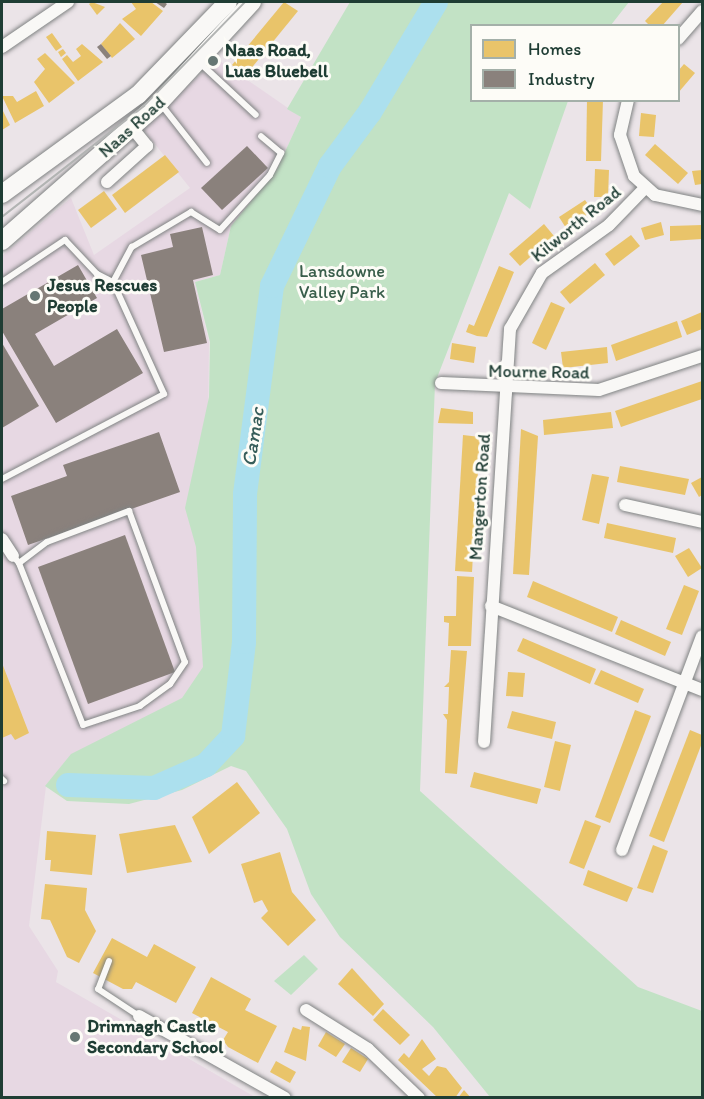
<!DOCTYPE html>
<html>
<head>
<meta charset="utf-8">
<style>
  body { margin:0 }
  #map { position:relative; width:704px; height:1099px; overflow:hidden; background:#ebe4e8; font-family:Itim,sans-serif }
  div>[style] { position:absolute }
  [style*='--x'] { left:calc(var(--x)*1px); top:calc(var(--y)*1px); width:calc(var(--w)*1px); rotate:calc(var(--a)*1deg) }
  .built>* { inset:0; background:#e7d8e3 }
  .green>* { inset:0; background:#c2e2c5 }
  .homes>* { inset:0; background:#e9c46a }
  .industry>* { inset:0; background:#8a817c }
  .river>* { height:24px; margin:-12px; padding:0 12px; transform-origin:12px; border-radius:12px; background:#ace0ee }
  .roads { filter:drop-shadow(0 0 2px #808383) drop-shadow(0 0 2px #808383) }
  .service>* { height:6px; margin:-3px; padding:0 3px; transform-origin:3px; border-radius:3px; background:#f9f8f6 }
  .minor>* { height:12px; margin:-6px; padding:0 6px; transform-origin:6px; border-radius:6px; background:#f9f8f6 }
  .secondary>* { height:18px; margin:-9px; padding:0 9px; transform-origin:9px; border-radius:9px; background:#f9f8f6 }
  .tram>* { height:1.5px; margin:-0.75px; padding:0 0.75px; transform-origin:0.75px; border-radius:0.75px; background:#b2b4b3 }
  .dots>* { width:16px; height:16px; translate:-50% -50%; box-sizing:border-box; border:3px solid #fdfcf7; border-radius:50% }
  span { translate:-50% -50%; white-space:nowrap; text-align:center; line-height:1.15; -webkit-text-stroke:6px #fdfcf7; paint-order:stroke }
  .poi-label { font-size:18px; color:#1f3d34; font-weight:700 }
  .left { translate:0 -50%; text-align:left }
  .street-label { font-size:18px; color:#1f3d34 }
  .park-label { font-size:18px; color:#395e4b }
  .water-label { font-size:20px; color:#365d5a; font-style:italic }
  .frame { position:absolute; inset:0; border:3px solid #1f3d34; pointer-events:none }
  .legend { position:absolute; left:470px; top:24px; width:210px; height:78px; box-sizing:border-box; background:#fdfcf7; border:2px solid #a4b0a9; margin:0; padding:8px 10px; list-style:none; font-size:18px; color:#1f3d34 }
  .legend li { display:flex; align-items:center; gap:12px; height:30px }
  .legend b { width:30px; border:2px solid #a4b0a9 }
</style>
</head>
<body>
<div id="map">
  <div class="built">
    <i style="clip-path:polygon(217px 59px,301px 117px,277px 169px,231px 226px,220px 275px,195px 282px,209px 343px,205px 687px,46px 786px,29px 926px,58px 971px,56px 982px,255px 1097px,2px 1098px,2px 256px,71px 198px,94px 255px,190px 188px,142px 128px)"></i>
  </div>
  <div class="green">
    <i style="clip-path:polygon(350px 2px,629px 2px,611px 25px,472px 26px,472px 100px,568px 101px,530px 209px,509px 193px,435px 383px,420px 791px,638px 987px,702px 1011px,702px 1097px,490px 1097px,433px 1027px,340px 937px,311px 894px,287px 829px,246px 771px,231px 766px,182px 790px,129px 804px,67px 801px,45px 786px,71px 754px,182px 698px,203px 667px,196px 547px,185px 508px,209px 397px,210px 342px,195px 282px,220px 275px,231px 226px,277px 169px,301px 117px,287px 109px)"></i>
    <i style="clip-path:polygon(304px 955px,318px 969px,291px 995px,274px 981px)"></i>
  </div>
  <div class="homes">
    <i style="clip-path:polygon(92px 2px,105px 7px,97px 15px,89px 4px)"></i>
    <i style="clip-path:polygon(131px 2px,151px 2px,163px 11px,141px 36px,122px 19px,136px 9px)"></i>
    <i style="clip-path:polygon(284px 2px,298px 11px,245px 76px,232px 65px)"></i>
    <i style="clip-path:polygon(663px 2px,683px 2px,662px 26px,650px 26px,645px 21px)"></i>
    <i style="clip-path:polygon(120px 23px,135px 39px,112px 58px,101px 44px)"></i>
    <i style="clip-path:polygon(52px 33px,62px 47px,56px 51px,46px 37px)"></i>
    <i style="clip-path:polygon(82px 44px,103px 62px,78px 81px,62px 59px,67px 55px,73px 62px,81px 56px,76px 49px)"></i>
    <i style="clip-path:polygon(63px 49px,66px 53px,61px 57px,58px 52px)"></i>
    <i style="clip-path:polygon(45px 53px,75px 83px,49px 103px,34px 82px,45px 69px,37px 59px)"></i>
    <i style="clip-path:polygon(684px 64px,695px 73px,678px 93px,678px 71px)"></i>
    <i style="clip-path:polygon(36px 91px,44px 106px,15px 123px,2px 96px,13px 96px,17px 102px)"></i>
    <i style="clip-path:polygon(587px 100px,603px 100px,601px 161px,586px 161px)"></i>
    <i style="clip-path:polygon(2px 109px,10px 125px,2px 130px)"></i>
    <i style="clip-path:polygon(641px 113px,656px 115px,654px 137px,639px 136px)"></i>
    <i style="clip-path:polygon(655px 144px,688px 173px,678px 184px,645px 155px)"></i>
    <i style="clip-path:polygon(165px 155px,179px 172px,125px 213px,112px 195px)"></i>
    <i style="clip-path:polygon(595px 169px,609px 170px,608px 197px,594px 197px)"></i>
    <i style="clip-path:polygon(702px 170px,702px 184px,695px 185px,692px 171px)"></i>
    <i style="clip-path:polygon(104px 191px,117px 209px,91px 228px,78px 210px)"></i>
    <i style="clip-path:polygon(585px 200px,593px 211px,566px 228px,559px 217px)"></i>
    <i style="clip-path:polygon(661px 222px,664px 235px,645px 240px,641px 228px)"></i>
    <i style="clip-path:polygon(544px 224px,554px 236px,520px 266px,509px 254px)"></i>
    <i style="clip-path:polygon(702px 225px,702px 239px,670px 241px,670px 226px)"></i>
    <i style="clip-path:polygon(631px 235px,640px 246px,614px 266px,605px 254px)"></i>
    <i style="clip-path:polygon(595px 263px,605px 275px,570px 304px,560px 292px)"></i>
    <i style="clip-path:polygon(499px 266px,514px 272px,487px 337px,477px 336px,466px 332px,469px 324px,474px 326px)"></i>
    <i style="clip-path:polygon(551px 302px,565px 308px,546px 350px,532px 343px)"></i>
    <i style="clip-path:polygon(702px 312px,702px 329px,687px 335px,681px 321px)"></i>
    <i style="clip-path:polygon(677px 321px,682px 337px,616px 361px,611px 345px)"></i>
    <i style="clip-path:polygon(452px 343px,476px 347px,474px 363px,450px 359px)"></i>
    <i style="clip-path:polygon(607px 347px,608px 363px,563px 368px,561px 352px)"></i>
    <i style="clip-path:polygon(702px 381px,702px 399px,621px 427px,615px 411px)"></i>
    <i style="clip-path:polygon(441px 408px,473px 412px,473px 424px,438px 423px)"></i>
    <i style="clip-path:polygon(611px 412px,613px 428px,544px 435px,543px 420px)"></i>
    <i style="clip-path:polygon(521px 429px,538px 436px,529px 575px,513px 574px)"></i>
    <i style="clip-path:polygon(463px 435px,480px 437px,472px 572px,455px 571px)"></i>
    <i style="clip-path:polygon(620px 466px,689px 479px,685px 495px,617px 482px)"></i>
    <i style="clip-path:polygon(592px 474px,609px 477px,599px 524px,582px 520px)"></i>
    <i style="clip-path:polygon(702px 477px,702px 495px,699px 497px,691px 483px)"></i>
    <i style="clip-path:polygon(607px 523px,676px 538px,673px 553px,604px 538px)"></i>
    <i style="clip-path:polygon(689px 548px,702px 568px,688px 577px,675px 556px)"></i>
    <i style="clip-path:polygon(457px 576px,474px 577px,471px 646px,448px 646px,449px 623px,444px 622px,444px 616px,456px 616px)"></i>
    <i style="clip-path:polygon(533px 581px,618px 617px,612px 632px,527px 597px)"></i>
    <i style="clip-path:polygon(684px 585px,699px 591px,682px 635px,666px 629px)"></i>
    <i style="clip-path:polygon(621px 620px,671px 642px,665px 656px,615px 634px)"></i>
    <i style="clip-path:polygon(523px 638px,596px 669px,590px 684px,517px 651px)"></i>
    <i style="clip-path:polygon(451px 650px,467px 651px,457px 774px,445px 773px,447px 720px,443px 714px,448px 714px,449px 687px,444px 687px,449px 682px)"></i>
    <i style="clip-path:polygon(2px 663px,29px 733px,15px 740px,11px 734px,2px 738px)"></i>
    <i style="clip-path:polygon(601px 670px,644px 689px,638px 703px,594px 684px)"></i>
    <i style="clip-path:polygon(508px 672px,525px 673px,523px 697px,506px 696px)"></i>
    <i style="clip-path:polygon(635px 710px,651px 716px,610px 823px,595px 817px)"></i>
    <i style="clip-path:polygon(512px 711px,556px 722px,552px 739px,507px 728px)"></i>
    <i style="clip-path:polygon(690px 730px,702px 735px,702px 743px,664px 842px,649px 836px)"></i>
    <i style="clip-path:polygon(555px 741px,571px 745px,560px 791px,544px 787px)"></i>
    <i style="clip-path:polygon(474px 772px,541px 789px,537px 804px,470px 787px)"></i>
    <i style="clip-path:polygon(237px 782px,260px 813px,209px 854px,192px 817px)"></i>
    <i style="clip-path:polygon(585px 820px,601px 826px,584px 869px,569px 863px)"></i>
    <i style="clip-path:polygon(175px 825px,192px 862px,127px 873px,119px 834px)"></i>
    <i style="clip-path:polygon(47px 831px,96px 835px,92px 875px,50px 871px,51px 860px,45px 860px)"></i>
    <i style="clip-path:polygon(653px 845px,668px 851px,653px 893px,637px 888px)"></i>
    <i style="clip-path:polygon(280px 852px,292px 892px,316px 920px,288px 946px,261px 918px,268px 911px,262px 900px,254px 903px,241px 864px)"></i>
    <i style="clip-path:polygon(588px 870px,633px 888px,627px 902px,583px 885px)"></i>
    <i style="clip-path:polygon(45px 884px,87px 888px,85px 910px,96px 931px,79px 963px,67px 957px,50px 920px,41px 919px)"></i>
    <i style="clip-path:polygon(112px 938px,147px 957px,154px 944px,196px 967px,176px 1003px,136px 982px,132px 989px,123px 989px,93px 973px)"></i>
    <i style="clip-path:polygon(352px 968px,384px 1004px,373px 1016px,338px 984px)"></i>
    <i style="clip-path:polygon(211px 977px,251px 999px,245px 1010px,277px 1026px,258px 1063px,228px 1047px,223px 1040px,228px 1032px,192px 1013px)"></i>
    <i style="clip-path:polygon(383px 1009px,410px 1035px,400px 1045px,373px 1020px)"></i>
    <i style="clip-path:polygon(302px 1026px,310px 1027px,306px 1061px,284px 1052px,293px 1027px,301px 1030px)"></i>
    <i style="clip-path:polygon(326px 1032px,345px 1044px,336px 1057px,318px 1046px)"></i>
    <i style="clip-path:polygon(422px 1039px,436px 1059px,422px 1069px,429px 1076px,437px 1066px,446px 1068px,462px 1088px,455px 1098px,438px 1098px,398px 1060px,404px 1053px,409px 1058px)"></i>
    <i style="clip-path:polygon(351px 1048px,368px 1059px,360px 1072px,342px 1062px)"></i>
    <i style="clip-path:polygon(276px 1061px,296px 1072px,290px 1083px,270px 1072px)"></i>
    <i style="clip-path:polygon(464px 1090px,471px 1098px,458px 1098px)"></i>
  </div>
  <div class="industry">
    <i style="clip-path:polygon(155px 2px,164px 2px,167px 4px,164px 8px)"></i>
    <i style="clip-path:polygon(101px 44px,111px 56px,107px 59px,97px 47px)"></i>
    <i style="clip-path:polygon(247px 146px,268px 168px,222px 210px,201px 188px)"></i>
    <i style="clip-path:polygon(202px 227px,213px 275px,193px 280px,207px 343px,164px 352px,141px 255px,173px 247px,170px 234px)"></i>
    <i style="clip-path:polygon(78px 265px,97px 298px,35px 334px,54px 366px,117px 329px,143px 373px,56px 423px,2px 331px,2px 309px)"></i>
    <i style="clip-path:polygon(2px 343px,39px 406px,2px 428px)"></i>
    <i style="clip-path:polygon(159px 432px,180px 492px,28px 545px,11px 496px,67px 476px,63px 465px)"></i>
    <i style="clip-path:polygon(125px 535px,175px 672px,88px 704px,38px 567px)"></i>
  </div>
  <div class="river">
    <i style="--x:68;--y:785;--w:86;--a:2"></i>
    <i style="--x:154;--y:788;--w:57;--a:-23.9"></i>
    <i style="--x:206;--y:765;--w:40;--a:-47"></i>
    <i style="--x:233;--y:736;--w:95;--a:-83.3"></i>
    <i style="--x:244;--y:642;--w:148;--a:-89.6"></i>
    <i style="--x:245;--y:494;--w:210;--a:-82.6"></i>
    <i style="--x:272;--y:286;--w:133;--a:-64.2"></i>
    <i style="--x:330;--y:166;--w:67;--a:-53.5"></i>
    <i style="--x:370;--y:112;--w:128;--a:-59"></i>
  </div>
  <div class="roads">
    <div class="service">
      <i style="--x:200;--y:63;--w:76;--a:42.9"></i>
      <i style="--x:160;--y:103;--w:76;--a:51.9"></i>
      <i style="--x:2;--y:282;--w:76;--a:-33.7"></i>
      <i style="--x:65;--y:240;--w:47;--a:46.7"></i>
      <i style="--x:97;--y:274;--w:18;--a:27"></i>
      <i style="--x:113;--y:282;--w:123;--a:65.5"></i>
      <i style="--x:164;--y:394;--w:183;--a:152.3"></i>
      <i style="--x:113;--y:282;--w:40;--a:-62"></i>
      <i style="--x:132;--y:247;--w:69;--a:-30.7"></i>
      <i style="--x:191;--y:212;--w:34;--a:32"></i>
      <i style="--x:220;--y:230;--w:74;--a:-47.7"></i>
      <i style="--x:270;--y:175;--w:25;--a:-63"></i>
      <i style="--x:281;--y:153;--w:26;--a:-140"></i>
      <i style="--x:13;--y:556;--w:9;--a:49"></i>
      <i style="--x:19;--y:563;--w:35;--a:-37"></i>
      <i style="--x:47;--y:542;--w:88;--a:-20.7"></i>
      <i style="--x:129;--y:511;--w:161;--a:69.7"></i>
      <i style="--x:185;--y:662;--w:27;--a:124"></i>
      <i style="--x:170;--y:684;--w:37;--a:144"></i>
      <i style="--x:140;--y:706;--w:60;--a:161.6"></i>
      <i style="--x:83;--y:725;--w:174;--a:-111.6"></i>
      <i style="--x:2;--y:779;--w:3;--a:45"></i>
      <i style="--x:109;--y:961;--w:30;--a:111"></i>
      <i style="--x:98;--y:989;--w:49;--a:33.4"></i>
    </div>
    <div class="minor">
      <i style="--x:678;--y:39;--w:37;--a:-49"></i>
      <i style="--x:2;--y:47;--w:80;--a:-34.3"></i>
      <i style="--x:628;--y:100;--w:36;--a:103"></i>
      <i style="--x:620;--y:135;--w:43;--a:71.1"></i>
      <i style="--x:634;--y:176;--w:28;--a:42"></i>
      <i style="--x:655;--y:195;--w:48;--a:12"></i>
      <i style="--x:107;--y:182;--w:54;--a:-42"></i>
      <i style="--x:147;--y:146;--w:26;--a:-129"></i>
      <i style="--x:441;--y:383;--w:158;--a:2.5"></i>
      <i style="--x:599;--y:390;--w:108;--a:-18.3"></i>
      <i style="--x:625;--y:505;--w:79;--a:12.4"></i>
      <i style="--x:2;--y:539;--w:20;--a:57"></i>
      <i style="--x:491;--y:606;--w:227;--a:21.7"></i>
      <i style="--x:484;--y:742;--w:414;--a:-86.4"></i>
      <i style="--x:510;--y:329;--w:64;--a:-60.3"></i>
      <i style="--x:542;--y:273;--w:82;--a:-35.6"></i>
      <i style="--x:609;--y:225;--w:50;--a:-45.8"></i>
      <i style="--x:622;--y:850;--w:228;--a:-69.5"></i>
      <i style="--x:306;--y:1010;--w:73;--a:32.2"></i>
      <i style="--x:368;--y:1049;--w:71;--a:43.9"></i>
      <i style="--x:139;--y:1016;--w:167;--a:29.3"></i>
    </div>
    <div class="secondary">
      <i style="--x:2;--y:194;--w:168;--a:-36.1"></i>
      <i style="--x:138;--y:95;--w:129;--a:-45.9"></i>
      <i style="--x:2;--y:241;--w:210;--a:-41.3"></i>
      <i style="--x:160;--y:102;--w:136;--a:-47.4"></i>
    </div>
  </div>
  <div class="tram">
    <i style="--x:2;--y:217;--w:180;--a:-38"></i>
    <i style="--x:144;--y:106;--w:145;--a:-45.8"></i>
  </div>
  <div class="dots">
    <i style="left:213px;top:61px;background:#667773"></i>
    <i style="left:35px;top:296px;background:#667773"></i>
    <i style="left:75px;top:1037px;background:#667773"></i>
  </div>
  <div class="poi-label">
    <span class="left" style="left:225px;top:61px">Naas Road,<br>Luas Bluebell</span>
    <span class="left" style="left:47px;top:296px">Jesus Rescues<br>People</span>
    <span class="left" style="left:87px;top:1037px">Drimnagh Castle<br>Secondary School</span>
  </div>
  <div class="street-label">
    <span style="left:132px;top:127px;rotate:-42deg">Naas Road</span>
    <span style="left:576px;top:224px;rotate:-39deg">Kilworth Road</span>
    <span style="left:539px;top:372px;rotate:1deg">Mourne Road</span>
    <span style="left:480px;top:497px;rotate:-86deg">Mangerton Road</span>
  </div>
  <div class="park-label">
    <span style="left:342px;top:282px">Lansdowne<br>Valley Park</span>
  </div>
  <div class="water-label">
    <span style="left:253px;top:437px;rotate:-81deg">Camac</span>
  </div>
  <div class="frame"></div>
  <ul class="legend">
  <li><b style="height:16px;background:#e9c46a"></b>Homes</li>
  <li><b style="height:16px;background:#8a817c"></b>Industry</li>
  </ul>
</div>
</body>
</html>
